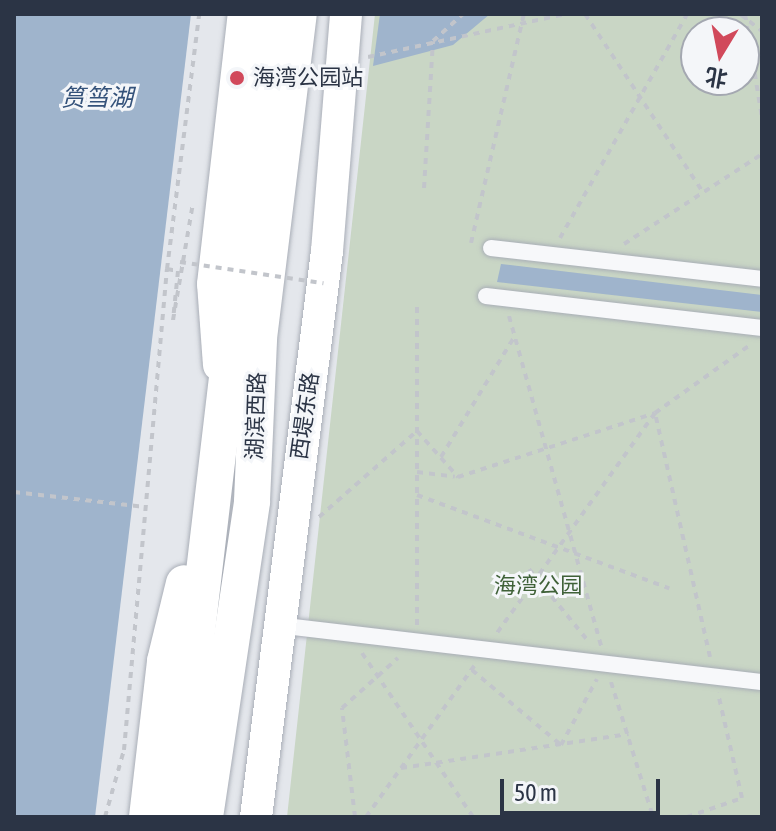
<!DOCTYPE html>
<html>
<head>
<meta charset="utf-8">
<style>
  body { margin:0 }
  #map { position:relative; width:776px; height:831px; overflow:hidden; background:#e4e7ec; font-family:"Asap Condensed","Noto Sans SC",sans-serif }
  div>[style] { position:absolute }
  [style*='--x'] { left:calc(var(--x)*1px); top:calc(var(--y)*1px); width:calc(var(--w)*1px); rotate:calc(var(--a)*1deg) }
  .green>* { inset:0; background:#c9d6c5 }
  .water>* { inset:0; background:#9fb4cc }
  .path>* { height:4px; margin-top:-2px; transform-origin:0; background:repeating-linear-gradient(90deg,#c2c5cb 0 6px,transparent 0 12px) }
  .roads { filter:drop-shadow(0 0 2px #a9aeb7) drop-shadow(0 0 2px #a9aeb7) }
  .pedestrian>* { height:16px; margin:-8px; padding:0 8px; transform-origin:8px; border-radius:8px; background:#f7f8fa }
  .secondary>* { height:32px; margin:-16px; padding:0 16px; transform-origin:16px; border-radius:16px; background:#fff }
  .primary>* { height:36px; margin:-18px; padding:0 18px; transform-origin:18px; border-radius:18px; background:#fff }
  .path-bridge>* { height:4px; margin-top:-2px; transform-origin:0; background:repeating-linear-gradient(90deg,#c2c5cb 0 6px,transparent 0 12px) }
  .dots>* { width:22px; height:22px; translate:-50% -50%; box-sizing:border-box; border:4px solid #f4f6f9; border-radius:50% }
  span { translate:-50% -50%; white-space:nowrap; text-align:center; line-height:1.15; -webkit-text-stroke:6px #f4f6f9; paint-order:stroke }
  .poi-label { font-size:22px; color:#2b3445 }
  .left { translate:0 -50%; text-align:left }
  .street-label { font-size:22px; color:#2b3445 }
  .park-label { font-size:22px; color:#3f6138 }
  .water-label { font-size:24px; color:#34527a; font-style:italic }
  .frame { position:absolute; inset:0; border:16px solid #2b3445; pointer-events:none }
  .north { position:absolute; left:680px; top:16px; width:80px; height:80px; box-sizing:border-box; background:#f4f6f9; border:2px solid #a4a8b1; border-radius:50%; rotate:190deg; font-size:22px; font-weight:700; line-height:32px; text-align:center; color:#2b3445 }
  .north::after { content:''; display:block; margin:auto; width:28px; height:36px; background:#d1495b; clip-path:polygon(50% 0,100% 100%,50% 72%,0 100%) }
  .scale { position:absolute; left:500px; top:779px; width:160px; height:36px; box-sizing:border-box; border:4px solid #2b3445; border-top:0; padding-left:10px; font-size:24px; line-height:28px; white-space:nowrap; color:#2b3445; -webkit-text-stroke:6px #f4f6f9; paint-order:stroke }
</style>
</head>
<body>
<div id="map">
  <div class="green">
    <i style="clip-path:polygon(evenodd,375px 14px,762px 14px,762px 817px,287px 817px,375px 14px,696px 32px,744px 32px,744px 80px,696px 80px,696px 32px)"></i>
  </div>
  <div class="water">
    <i style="clip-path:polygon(14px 14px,191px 14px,95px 817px,14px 817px)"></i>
    <i style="clip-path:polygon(380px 14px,490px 14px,453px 45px,373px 66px)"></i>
    <i style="clip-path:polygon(501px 264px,762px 295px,762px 312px,497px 282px)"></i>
  </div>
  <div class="path">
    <i style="--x:585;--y:14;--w:214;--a:56.5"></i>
    <i style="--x:740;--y:14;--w:28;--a:38"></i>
    <i style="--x:745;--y:14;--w:105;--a:80.7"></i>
    <i style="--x:368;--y:57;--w:202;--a:-12.3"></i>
    <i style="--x:424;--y:188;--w:147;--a:-86.5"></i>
    <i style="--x:433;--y:41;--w:40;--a:-42"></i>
    <i style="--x:560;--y:238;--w:257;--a:-60.4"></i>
    <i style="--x:471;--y:243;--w:235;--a:-77"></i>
    <i style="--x:624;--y:244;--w:165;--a:-33.1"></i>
    <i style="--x:167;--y:269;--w:257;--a:-82.8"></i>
    <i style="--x:509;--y:316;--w:343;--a:74.4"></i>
    <i style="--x:441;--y:457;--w:142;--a:-58.6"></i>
    <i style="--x:417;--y:472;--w:38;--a:7"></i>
    <i style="--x:14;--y:492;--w:132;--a:6.5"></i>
    <i style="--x:417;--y:495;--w:269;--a:20.3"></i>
    <i style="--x:319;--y:517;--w:130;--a:-41.3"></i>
    <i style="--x:417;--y:431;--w:62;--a:48.3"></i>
    <i style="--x:458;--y:477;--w:207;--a:-18"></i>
    <i style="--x:655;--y:413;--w:271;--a:125.7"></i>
    <i style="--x:529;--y:569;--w:94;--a:50.6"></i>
    <i style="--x:417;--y:625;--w:323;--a:-90"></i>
    <i style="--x:362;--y:653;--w:198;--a:55.9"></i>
    <i style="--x:710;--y:657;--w:250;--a:-102.7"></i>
    <i style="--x:655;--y:413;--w:117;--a:-35.6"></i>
    <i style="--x:472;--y:670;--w:116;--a:40.1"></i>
    <i style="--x:561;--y:745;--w:75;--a:-61.4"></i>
    <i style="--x:611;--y:682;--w:141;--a:72.7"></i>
    <i style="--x:401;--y:768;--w:230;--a:-8.5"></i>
    <i style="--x:105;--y:817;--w:70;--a:-74.2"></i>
    <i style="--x:124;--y:750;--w:483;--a:-84.9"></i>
    <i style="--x:167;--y:269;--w:11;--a:10"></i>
    <i style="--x:178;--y:271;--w:49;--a:95.8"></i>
    <i style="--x:173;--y:320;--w:119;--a:-80.3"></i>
    <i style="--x:355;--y:817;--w:110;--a:-96.8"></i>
    <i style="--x:342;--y:708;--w:75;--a:-41.8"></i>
    <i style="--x:366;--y:817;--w:186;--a:-54.4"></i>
    <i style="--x:687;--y:817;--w:58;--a:-19.1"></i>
    <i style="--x:742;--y:798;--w:108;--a:-102.9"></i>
  </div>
  <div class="roads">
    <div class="pedestrian">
      <i style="--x:491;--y:248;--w:273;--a:6.5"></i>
      <i style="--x:486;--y:296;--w:278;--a:6.6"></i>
      <i style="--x:276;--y:625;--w:489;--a:6.7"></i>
    </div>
    <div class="secondary">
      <i style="--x:219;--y:365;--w:81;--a:-94.2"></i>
      <i style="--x:213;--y:284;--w:272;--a:-83.5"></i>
      <i style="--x:256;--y:817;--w:570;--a:-82.85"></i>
      <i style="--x:327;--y:251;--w:238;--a:-85.4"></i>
    </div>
    <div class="primary">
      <i style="--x:147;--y:817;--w:157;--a:-83.4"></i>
      <i style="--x:165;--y:661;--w:80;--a:-76.3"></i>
      <i style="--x:175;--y:817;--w:809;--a:-83.25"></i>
      <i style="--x:205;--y:817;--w:319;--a:-81.5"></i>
      <i style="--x:252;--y:501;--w:163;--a:-87.5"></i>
      <i style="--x:259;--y:338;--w:326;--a:-83"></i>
    </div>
  </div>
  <div class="path-bridge">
    <i style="--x:180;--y:262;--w:145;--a:8.4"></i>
  </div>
  <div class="dots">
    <i style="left:237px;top:78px;background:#d1495b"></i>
  </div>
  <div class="poi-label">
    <span class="left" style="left:253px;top:78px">海湾公园站</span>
  </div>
  <div class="street-label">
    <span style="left:256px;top:416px;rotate:-88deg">湖滨西路</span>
    <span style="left:305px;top:416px;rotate:-82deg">西堤东路</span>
  </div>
  <div class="park-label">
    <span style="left:538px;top:586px">海湾公园</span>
  </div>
  <div class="water-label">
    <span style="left:97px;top:98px">筼筜湖</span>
  </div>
  <div class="frame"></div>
  <div class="north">北</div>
  <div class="scale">50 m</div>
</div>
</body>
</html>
